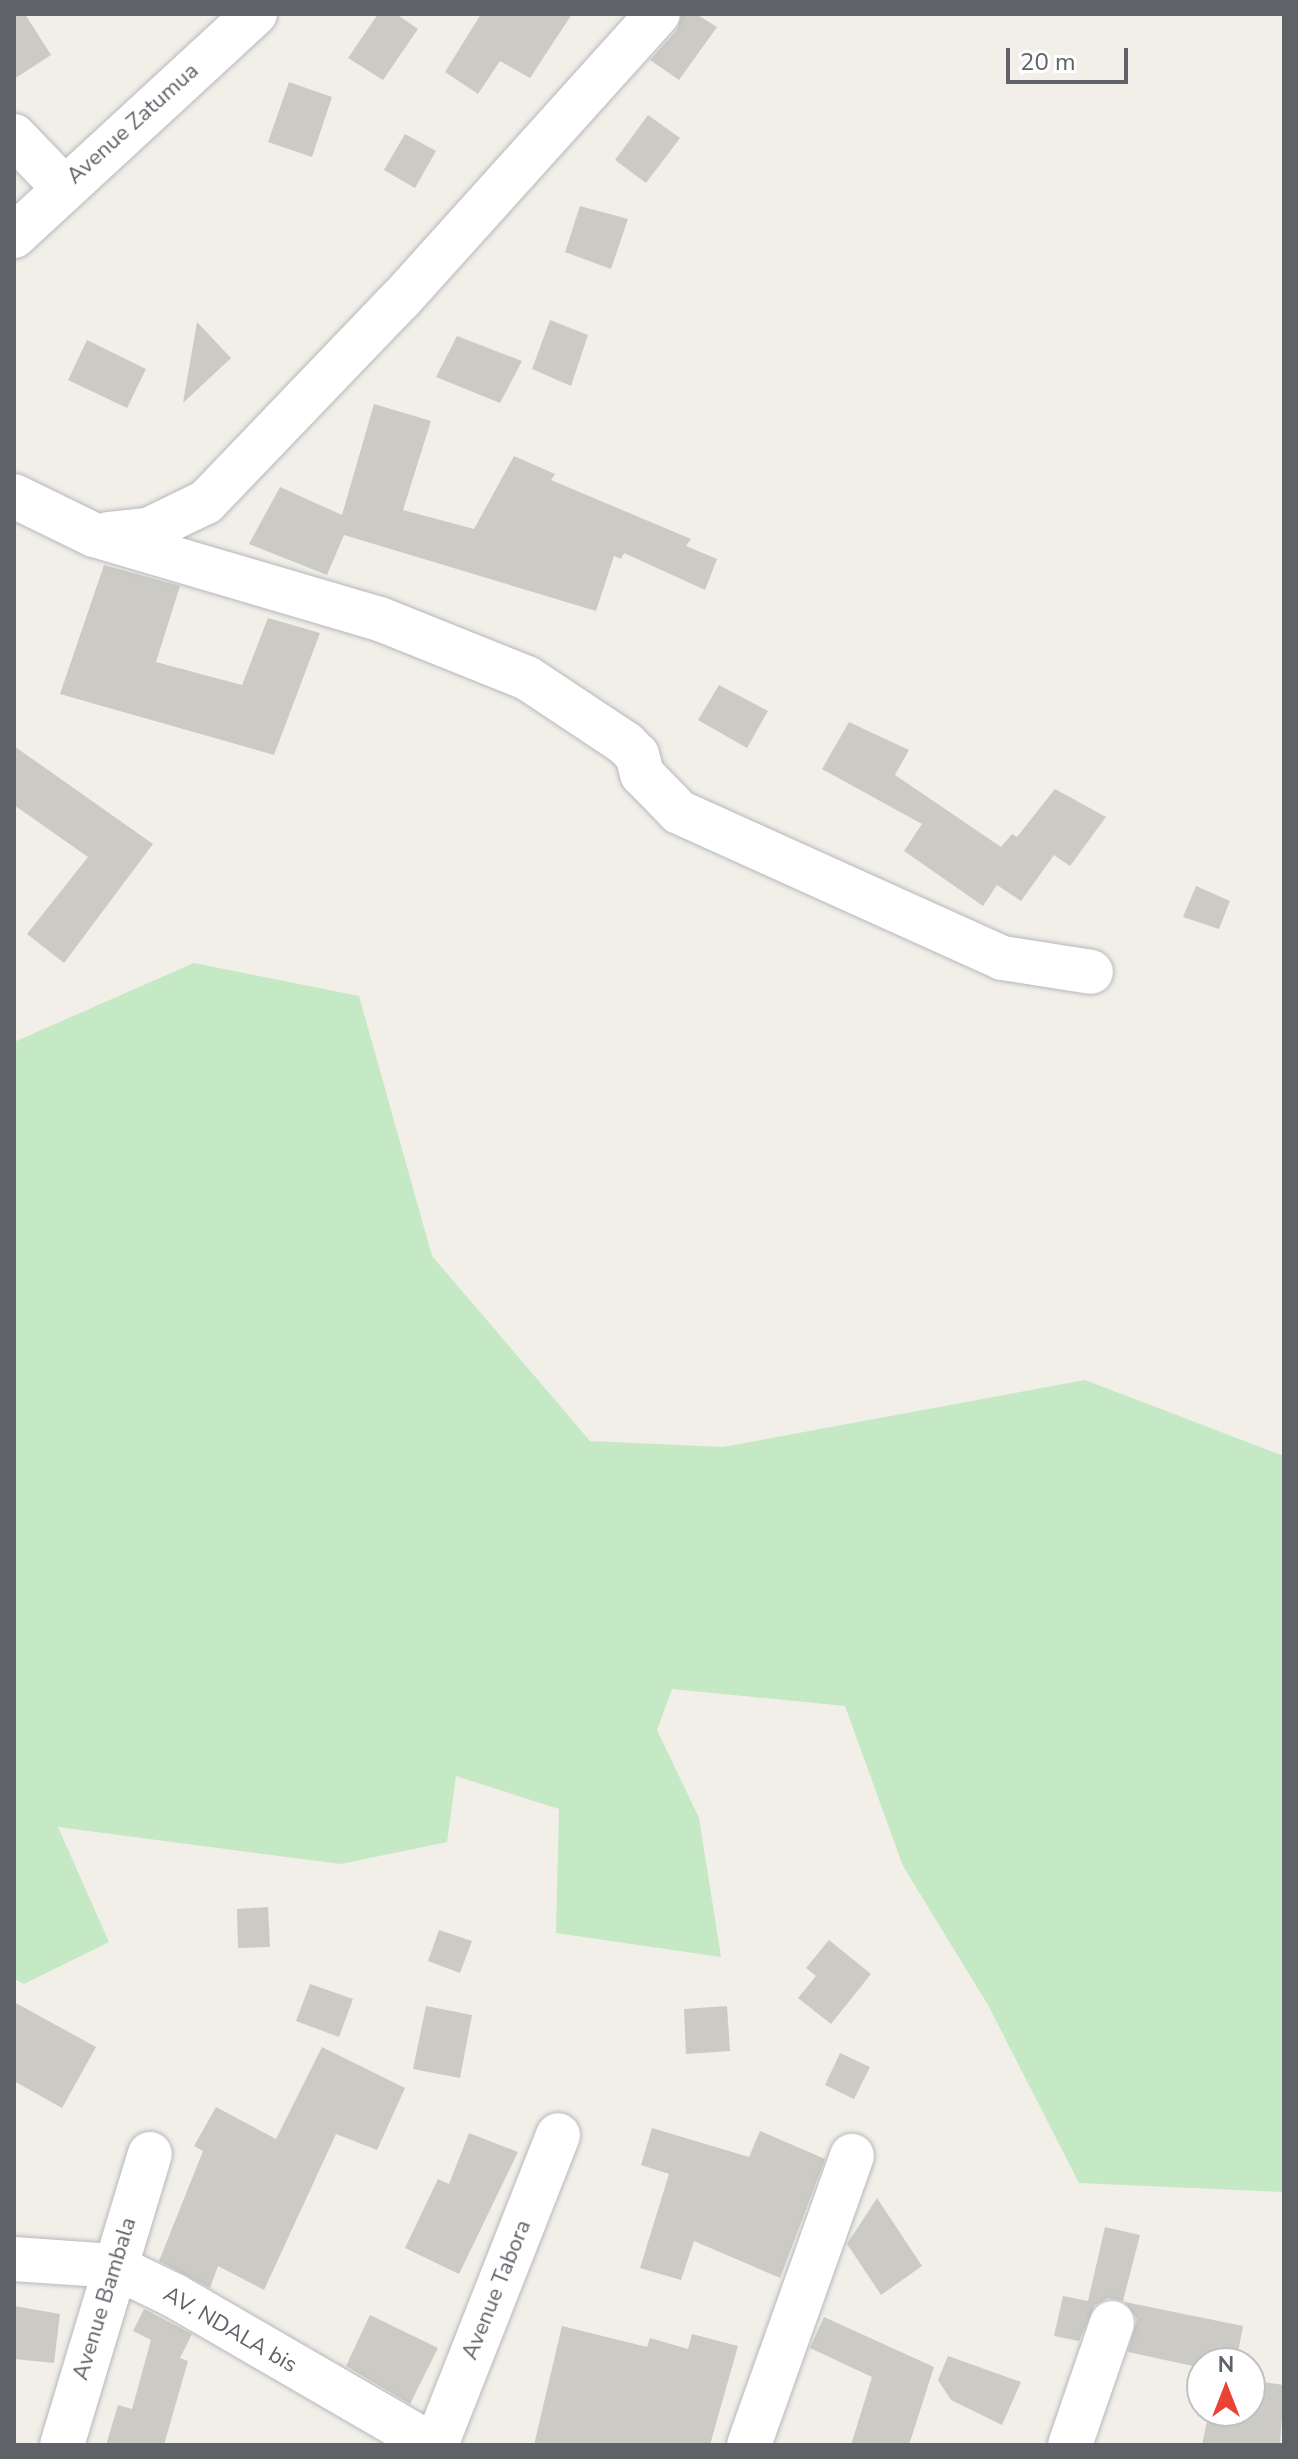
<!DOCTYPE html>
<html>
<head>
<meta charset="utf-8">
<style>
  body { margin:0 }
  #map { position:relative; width:1298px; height:2459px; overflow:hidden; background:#f1efe8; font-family:"Nunito Sans",sans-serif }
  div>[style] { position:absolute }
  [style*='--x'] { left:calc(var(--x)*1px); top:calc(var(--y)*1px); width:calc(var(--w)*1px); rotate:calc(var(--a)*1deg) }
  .green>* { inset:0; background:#c5e8c5 }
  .building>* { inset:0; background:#cccac5 }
  .roads { filter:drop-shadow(0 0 2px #b5b8bc) drop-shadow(0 0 2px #b5b8bc) }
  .minor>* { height:44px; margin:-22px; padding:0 22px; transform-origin:22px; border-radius:22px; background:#fff }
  span { translate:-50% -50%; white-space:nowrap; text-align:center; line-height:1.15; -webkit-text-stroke:7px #fff; paint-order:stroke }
  .street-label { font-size:22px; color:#5f6368 }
  .frame { position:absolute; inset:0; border:16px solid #5f6368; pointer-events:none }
  .north { position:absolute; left:1186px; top:2347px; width:80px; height:80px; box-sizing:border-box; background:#fff; border:2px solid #bfc1c3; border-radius:50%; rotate:0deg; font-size:22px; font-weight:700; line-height:32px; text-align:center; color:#5f6368 }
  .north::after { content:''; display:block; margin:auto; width:28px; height:36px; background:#ea4335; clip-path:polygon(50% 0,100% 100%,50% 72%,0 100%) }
  .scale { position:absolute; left:1006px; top:48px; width:122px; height:36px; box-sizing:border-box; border:4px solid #5f6368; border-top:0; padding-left:10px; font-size:24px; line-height:28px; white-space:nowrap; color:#5f6368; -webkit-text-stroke:6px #fff; paint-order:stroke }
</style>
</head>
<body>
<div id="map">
  <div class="green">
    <i style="clip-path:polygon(194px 963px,359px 996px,432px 1256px,590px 1441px,723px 1447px,1085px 1380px,1284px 1456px,1284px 2192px,1079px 2183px,988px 2005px,903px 1866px,845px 1706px,672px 1689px,657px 1730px,699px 1818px,721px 1957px,556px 1933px,559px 1809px,456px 1776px,447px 1842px,341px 1864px,58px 1827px,109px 1942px,24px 1984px,14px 1979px,14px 1042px)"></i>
  </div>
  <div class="building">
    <i style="clip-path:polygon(14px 14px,25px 14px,51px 55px,14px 79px)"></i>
    <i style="clip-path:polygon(378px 14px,396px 14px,418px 29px,383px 80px,348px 58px)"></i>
    <i style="clip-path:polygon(481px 14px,572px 14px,530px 78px,500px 61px,478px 94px,445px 72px)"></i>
    <i style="clip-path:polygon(682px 14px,696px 14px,717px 27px,679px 80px,650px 60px,677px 30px)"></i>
    <i style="clip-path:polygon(289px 82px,332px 97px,312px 157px,268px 142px)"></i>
    <i style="clip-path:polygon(648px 115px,680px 138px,646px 183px,615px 160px)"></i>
    <i style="clip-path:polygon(405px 134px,436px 151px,415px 188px,384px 170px)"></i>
    <i style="clip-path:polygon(580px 206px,628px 219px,611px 269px,565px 252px)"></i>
    <i style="clip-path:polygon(550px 320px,588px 335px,571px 386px,532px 369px)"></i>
    <i style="clip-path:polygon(197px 322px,231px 358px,183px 403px)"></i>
    <i style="clip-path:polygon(457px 336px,522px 361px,500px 403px,436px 377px)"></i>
    <i style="clip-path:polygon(87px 340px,146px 369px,127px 408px,68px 380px)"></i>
    <i style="clip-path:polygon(374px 404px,431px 421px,403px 510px,474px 529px,514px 456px,555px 474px,551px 480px,691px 539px,686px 546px,717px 559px,705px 590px,624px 553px,621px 559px,614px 556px,596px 611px,344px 535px,327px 575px,249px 544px,280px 487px,342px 515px)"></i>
    <i style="clip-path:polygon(104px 565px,180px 586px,156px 662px,242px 685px,268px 618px,320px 633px,274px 755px,60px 694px)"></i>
    <i style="clip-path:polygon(719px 685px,768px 711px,747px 748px,698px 720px)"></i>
    <i style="clip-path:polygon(849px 722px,909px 750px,895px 775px,1001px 847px,1012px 834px,1017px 837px,1055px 789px,1106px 817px,1070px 866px,1054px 855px,1021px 901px,997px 885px,983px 906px,904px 851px,922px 824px,822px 769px)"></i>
    <i style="clip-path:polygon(14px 746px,153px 844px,64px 963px,27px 934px,88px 857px,14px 805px)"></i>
    <i style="clip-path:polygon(1196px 886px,1230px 901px,1219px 929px,1183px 917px)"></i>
    <i style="clip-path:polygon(268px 1907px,270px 1947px,238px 1948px,237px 1909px)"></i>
    <i style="clip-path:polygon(439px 1930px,472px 1941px,460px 1973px,428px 1961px)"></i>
    <i style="clip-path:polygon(829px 1940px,871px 1974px,831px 2024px,798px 1998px,816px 1976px,806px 1968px)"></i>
    <i style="clip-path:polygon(310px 1984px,353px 1999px,339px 2037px,296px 2021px)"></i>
    <i style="clip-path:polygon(14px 2002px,96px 2047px,62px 2108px,14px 2081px)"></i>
    <i style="clip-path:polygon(426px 2006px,472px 2015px,460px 2078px,413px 2069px)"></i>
    <i style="clip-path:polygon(727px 2006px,730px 2051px,686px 2054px,684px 2009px)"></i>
    <i style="clip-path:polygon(322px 2047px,405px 2088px,377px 2150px,336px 2134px,264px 2290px,218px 2266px,210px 2288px,159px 2261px,203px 2151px,194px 2146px,216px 2107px,276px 2139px)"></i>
    <i style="clip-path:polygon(840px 2053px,870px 2067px,854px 2099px,825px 2085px)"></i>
    <i style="clip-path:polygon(652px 2128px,749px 2157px,760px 2131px,825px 2159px,780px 2278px,694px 2241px,681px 2280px,640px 2268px,669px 2174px,641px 2165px)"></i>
    <i style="clip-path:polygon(469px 2133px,518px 2152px,459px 2274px,405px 2248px,438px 2179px,449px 2184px)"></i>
    <i style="clip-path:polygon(877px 2198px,922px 2266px,881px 2295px,847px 2244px)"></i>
    <i style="clip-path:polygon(1105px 2227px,1140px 2235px,1123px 2301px,1108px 2298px,1095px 2305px,1079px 2341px,1054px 2336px,1063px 2296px,1088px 2301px)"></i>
    <i style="clip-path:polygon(1125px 2302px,1243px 2326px,1236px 2363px,1202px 2363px,1202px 2368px,1128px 2352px,1137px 2319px)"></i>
    <i style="clip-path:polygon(14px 2306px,60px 2314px,54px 2363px,14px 2359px)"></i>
    <i style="clip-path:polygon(144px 2309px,192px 2334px,180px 2358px,188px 2361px,164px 2445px,106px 2445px,118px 2405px,132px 2409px,151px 2340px,133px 2331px)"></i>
    <i style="clip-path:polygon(370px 2315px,438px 2348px,410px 2404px,346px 2366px)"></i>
    <i style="clip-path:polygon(824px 2317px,934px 2367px,909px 2445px,851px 2445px,872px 2377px,810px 2348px)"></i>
    <i style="clip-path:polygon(562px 2326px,647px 2347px,650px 2338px,688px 2349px,692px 2334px,738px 2346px,710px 2445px,534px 2445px)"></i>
    <i style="clip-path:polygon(948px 2356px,1021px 2382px,1002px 2425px,951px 2400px,938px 2380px)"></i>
    <i style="clip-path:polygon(1250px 2380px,1284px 2385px,1280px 2445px,1202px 2445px,1209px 2411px,1250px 2411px)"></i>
  </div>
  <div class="roads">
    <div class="minor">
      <i style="--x:14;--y:136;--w:71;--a:46.1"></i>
      <i style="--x:14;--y:236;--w:328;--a:-42.7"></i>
      <i style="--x:14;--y:496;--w:89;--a:26"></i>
      <i style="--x:94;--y:535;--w:298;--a:16.4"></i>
      <i style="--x:380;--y:619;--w:158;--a:21.9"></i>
      <i style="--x:527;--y:678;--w:118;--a:33.6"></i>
      <i style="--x:625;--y:743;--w:17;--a:45"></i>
      <i style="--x:637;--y:755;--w:20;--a:75"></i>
      <i style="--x:642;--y:774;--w:53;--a:45.8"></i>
      <i style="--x:679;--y:812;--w:354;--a:24.3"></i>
      <i style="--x:1002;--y:958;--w:90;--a:8.9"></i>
      <i style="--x:109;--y:534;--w:39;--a:-6"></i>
      <i style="--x:148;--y:530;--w:64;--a:-25.8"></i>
      <i style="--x:206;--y:502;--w:281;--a:-46.2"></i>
      <i style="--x:401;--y:299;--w:384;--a:-48"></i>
      <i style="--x:14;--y:2259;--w:99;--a:4"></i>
      <i style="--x:113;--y:2266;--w:69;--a:25.8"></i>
      <i style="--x:175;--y:2296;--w:297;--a:30.1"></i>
      <i style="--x:62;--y:2445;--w:304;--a:-73.2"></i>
      <i style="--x:436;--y:2445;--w:333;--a:-68.5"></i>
      <i style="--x:749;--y:2445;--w:307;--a:-70.4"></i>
      <i style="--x:1070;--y:2445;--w:129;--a:-71"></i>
    </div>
  </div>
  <div class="street-label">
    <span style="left:133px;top:124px;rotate:-42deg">Avenue Zatumua</span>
    <span style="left:497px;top:2290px;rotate:-68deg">Avenue Tabora</span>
    <span style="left:105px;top:2299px;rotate:-73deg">Avenue Bambala</span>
    <span style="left:230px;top:2330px;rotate:30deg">AV. NDALA bis</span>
  </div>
  <div class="frame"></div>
  <div class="north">N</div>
  <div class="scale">20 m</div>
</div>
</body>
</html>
